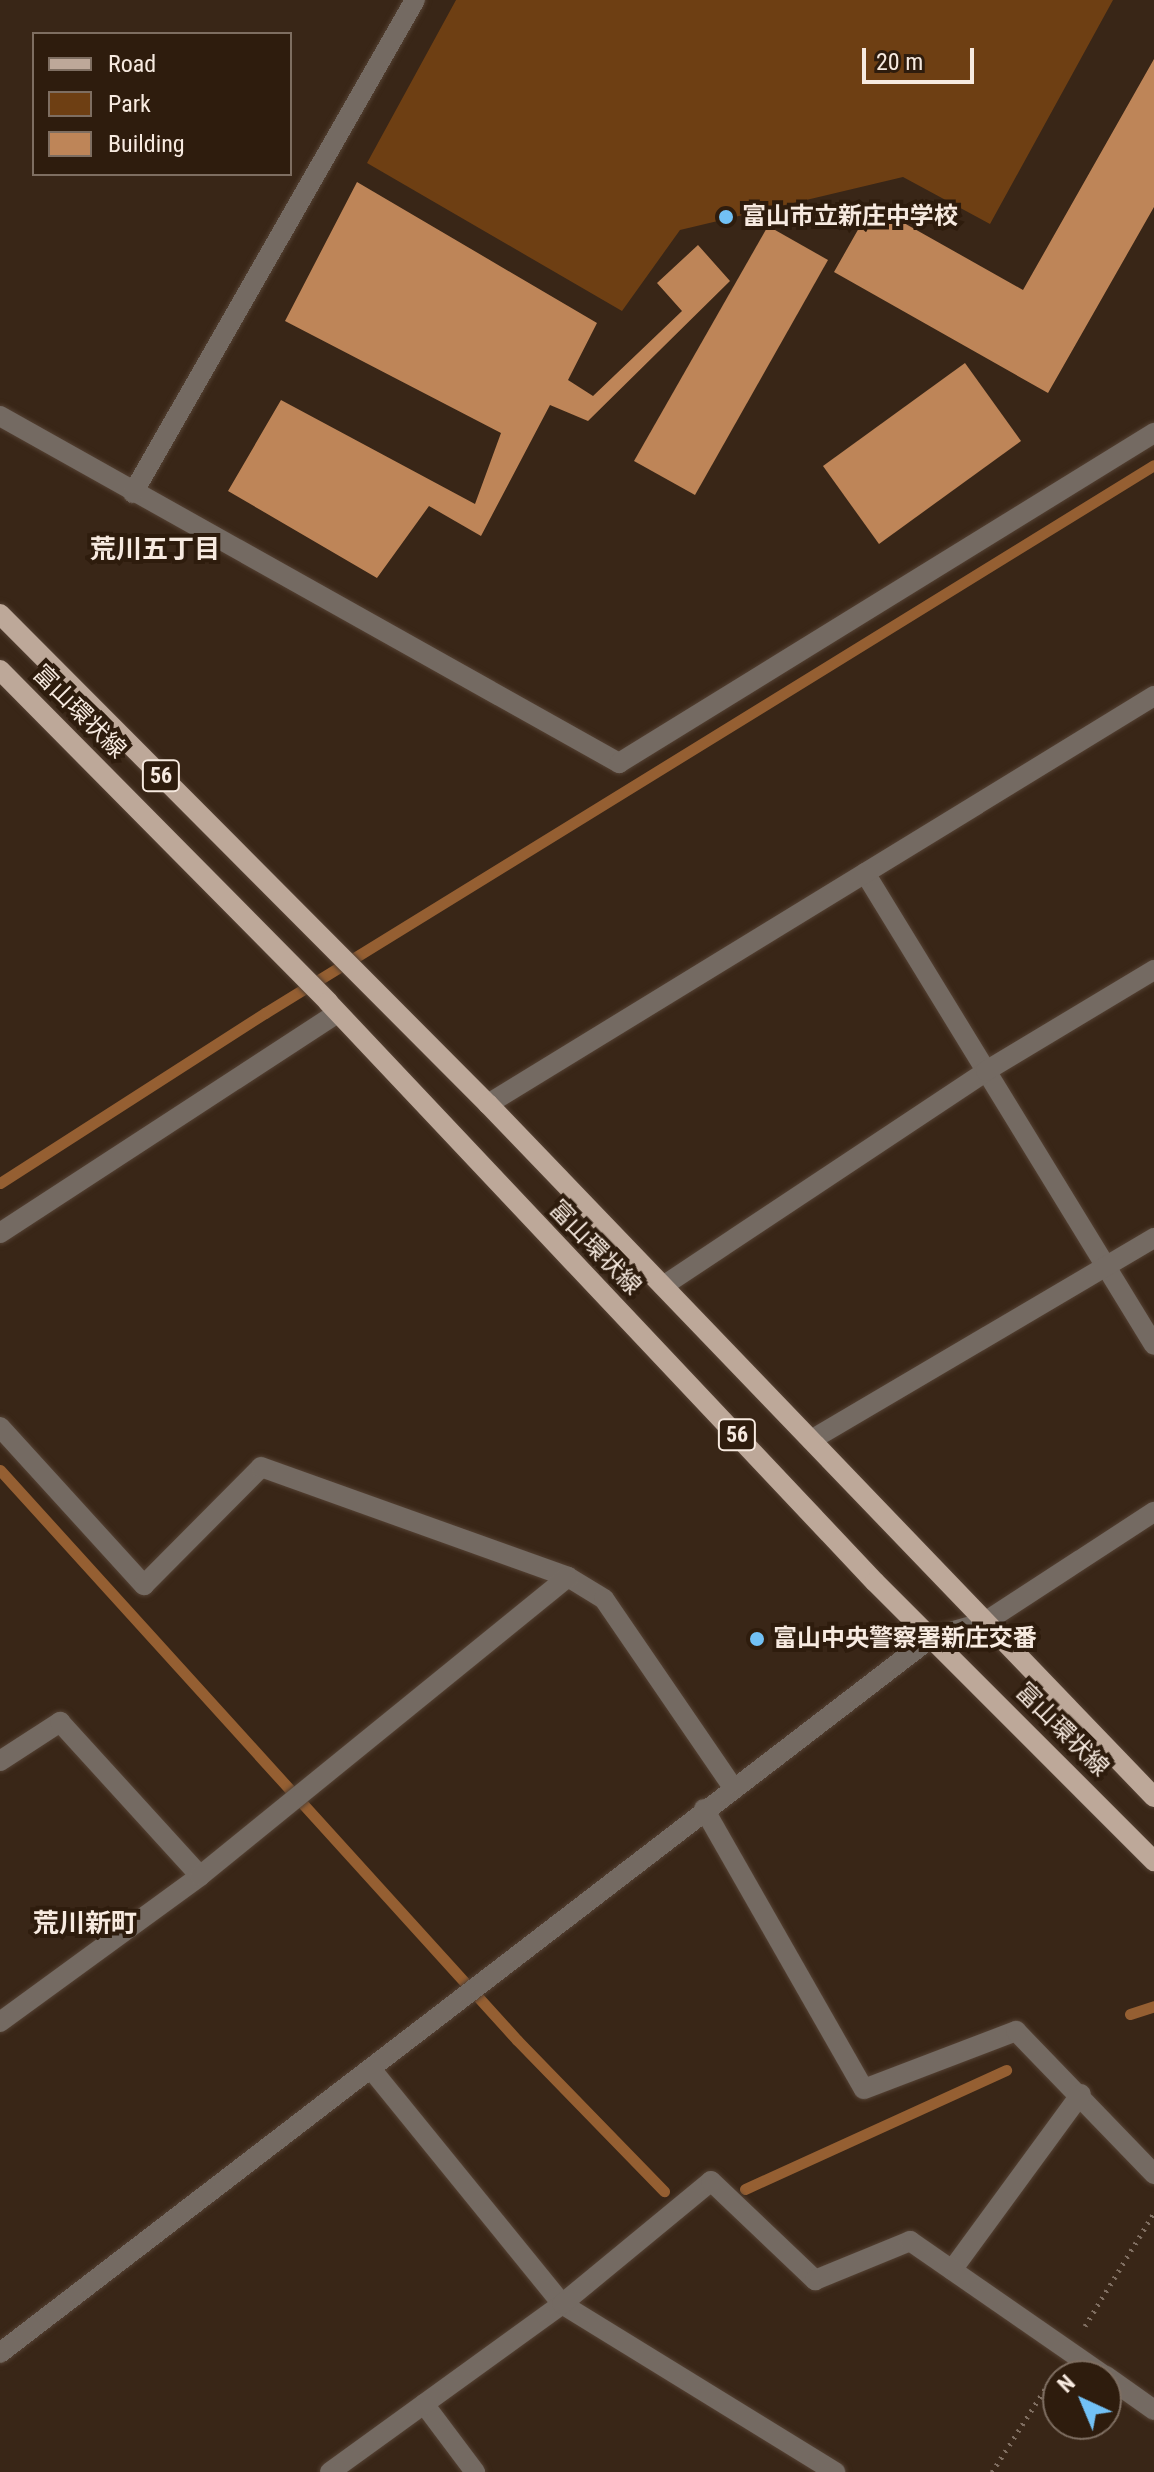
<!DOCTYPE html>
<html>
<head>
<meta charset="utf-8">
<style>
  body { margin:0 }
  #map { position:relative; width:1154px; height:2472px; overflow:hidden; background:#392617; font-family:"Roboto Condensed","Noto Sans JP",sans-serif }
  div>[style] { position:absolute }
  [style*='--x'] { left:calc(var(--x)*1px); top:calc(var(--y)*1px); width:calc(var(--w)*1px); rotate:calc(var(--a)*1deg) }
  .green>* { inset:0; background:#6e3f13 }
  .stream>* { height:11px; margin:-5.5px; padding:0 5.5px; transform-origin:5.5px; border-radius:5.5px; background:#955f32 }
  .building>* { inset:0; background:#be8558 }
  .path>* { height:5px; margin-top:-2.5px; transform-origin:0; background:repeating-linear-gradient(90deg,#7f6e61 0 2px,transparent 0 8px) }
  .roads { filter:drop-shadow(0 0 2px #544133) drop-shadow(0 0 2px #544133) }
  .minor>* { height:20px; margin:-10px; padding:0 10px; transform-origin:10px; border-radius:10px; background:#746a62 }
  .major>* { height:20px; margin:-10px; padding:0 10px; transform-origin:10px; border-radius:10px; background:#bda899 }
  .dots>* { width:22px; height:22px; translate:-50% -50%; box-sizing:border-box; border:4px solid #2e1c0d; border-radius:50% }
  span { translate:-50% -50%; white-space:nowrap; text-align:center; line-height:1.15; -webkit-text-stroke:8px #2e1c0d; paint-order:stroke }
  .shield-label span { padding:2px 6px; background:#2e1c0d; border:2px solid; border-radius:6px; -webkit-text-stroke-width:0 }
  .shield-label { font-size:22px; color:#f7eae0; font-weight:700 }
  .poi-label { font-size:24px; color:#f7eae0; font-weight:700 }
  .left { translate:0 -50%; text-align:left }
  .street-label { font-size:24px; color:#f7eae0 }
  .neighbourhood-label { font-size:26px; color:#f7eae0; font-weight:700 }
  .legend { position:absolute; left:32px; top:32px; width:260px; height:144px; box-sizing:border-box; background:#2e1c0d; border:2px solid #7e6e61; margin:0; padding:10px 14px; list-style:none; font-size:24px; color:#f7eae0 }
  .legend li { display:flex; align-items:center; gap:16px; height:40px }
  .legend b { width:40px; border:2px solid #7e6e61 }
  .north { position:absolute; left:1042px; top:2360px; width:80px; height:80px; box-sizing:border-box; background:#2e1c0d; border:2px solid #7e6e61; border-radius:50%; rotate:316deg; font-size:22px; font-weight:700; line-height:32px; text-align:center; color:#f7eae0 }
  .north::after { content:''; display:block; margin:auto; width:28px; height:36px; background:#72c1f5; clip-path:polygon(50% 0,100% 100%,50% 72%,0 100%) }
  .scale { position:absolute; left:862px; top:48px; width:112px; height:36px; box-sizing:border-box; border:4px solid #f7eae0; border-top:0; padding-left:10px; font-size:24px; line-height:28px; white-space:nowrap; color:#f7eae0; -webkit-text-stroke:6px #2e1c0d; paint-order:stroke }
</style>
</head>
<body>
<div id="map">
  <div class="green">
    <i style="clip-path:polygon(456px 0,1113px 0,990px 224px,903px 177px,680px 230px,622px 311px,367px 163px)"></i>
  </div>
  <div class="stream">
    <i style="--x:0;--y:1183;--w:315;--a:-32.7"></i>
    <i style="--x:265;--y:1013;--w:1044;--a:-31.65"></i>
    <i style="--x:0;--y:1470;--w:770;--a:47.79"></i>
    <i style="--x:517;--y:2040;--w:211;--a:45.8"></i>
    <i style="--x:1130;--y:2014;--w:25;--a:-18"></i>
    <i style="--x:745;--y:2189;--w:287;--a:-24.5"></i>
  </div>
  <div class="building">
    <i style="clip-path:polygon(1154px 59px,1154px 207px,1048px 393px,834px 272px,872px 205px,1023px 290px)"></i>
    <i style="clip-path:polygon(357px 182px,597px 323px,568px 380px,593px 396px,682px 311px,657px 283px,698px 245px,730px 281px,588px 421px,550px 405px,481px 536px,429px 506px,377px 578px,228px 491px,281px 400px,475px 504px,501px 433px,285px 321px)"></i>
    <i style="clip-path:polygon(768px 226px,828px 260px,695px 495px,634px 461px)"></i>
    <i style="clip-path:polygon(965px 363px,1021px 441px,879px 544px,823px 466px)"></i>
  </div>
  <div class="path">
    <i style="--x:1085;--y:2326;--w:132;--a:-58.6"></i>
    <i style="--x:992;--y:2472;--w:115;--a:-57.4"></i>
  </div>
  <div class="roads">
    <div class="minor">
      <i style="--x:0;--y:416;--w:710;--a:29.27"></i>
      <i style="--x:619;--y:763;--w:629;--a:-31.67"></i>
      <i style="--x:133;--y:493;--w:568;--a:-60.23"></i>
      <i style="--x:865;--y:873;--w:553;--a:58.52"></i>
      <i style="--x:488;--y:1104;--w:781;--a:-31.49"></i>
      <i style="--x:0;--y:1233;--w:403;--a:-33.1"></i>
      <i style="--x:663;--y:1286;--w:388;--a:-33.6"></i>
      <i style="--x:986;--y:1071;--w:196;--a:-31"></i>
      <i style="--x:0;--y:1427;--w:214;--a:47.7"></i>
      <i style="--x:144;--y:1585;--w:166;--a:-45.2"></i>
      <i style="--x:261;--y:1467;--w:326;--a:19.7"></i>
      <i style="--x:568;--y:1577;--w:42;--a:31.4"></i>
      <i style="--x:604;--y:1599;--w:230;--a:55.6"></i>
      <i style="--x:811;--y:1440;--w:398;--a:-30.5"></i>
      <i style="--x:0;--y:1761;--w:72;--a:-33"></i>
      <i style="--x:60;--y:1722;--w:208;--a:47.7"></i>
      <i style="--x:704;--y:1809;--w:322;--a:60.3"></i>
      <i style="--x:864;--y:2089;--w:163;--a:-20.9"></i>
      <i style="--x:1016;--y:2031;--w:199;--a:46"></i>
      <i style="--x:0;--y:2022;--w:248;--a:-36.1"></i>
      <i style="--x:200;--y:1876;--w:474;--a:-39.1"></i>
      <i style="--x:372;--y:2070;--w:301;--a:50.9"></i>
      <i style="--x:562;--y:2304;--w:321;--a:31.6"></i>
      <i style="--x:952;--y:2270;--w:218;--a:-53.8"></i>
      <i style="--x:0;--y:2353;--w:1175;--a:-37.53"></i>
      <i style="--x:932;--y:1637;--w:55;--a:-15.8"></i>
      <i style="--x:985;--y:1622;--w:202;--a:-33.1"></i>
      <i style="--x:1106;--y:2376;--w:59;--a:35.3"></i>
      <i style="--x:424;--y:2404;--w:85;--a:53.1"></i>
      <i style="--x:330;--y:2472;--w:286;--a:-35.9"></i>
      <i style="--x:562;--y:2304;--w:193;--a:-39.5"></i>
      <i style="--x:711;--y:2181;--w:144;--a:43.6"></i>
      <i style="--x:815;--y:2280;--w:103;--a:-22.3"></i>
      <i style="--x:910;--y:2241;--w:237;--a:34.7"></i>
    </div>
    <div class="major">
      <i style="--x:0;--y:614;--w:692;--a:45.12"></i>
      <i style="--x:488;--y:1104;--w:961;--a:46.14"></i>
      <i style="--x:0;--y:670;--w:467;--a:45.3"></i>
      <i style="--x:328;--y:1002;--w:797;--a:46.68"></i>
      <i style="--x:875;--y:1582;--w:395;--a:45"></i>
    </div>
  </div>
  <div class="dots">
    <i style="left:726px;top:217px;background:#72c1f5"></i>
    <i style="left:757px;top:1639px;background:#72c1f5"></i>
  </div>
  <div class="shield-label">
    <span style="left:161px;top:776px">56</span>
    <span style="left:737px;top:1435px">56</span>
  </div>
  <div class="poi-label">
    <span class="left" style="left:742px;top:217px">富山市立新庄中学校</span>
    <span class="left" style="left:773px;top:1639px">富山中央警察署新庄交番</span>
  </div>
  <div class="street-label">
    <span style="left:79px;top:712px;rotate:45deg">富山環状線</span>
    <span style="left:595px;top:1248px;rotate:46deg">富山環状線</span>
    <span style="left:1062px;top:1730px;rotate:45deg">富山環状線</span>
  </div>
  <div class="neighbourhood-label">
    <span style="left:155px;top:550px">荒川五丁目</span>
    <span style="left:85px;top:1924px">荒川新町</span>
  </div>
  <ul class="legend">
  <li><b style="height:10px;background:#bda899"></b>Road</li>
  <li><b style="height:22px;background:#6e3f13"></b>Park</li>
  <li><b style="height:22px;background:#be8558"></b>Building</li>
  </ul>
  <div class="north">N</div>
  <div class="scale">20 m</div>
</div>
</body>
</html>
